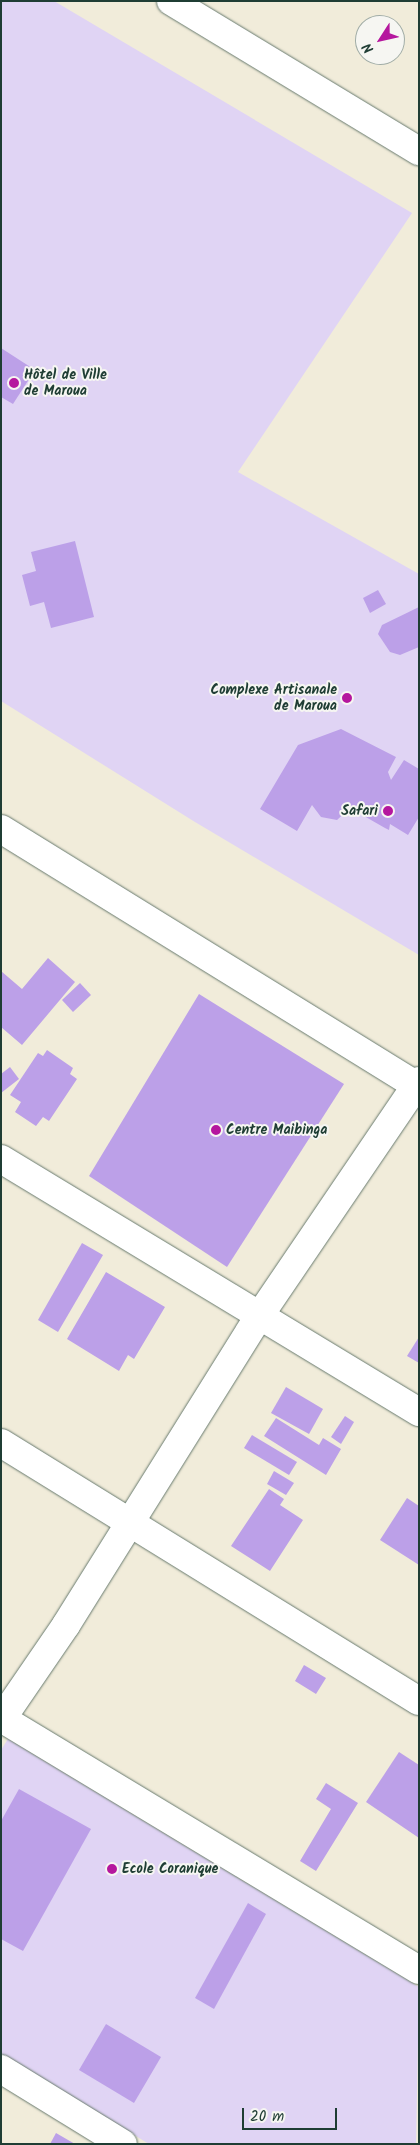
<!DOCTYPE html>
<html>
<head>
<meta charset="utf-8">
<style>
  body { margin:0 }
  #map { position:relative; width:420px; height:2145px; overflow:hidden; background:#f1ecda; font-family:Kalam,sans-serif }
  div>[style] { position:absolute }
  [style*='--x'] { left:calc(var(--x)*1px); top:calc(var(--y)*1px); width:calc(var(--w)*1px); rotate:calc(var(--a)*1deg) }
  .built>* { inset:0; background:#e0d4f4 }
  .building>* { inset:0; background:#bca0e8 }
  .roads { filter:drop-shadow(0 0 1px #687a6e) drop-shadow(0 0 1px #687a6e) }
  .minor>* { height:28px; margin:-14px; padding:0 14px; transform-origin:14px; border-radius:14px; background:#fff }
  .tertiary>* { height:28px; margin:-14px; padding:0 14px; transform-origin:14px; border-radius:14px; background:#fff }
  .dots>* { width:14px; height:14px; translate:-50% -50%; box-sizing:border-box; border:2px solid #f6f6f2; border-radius:50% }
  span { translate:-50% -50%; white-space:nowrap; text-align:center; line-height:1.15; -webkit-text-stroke:4px #f6f6f2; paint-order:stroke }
  .poi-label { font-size:14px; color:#1f3d34; font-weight:700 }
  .left { translate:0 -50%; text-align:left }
  .right { translate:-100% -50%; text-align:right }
  .frame { position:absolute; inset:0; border:2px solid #1f3d34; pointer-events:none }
  .north { position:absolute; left:355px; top:15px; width:50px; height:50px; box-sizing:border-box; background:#f6f6f2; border:1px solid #a0aca6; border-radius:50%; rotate:235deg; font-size:14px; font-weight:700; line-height:20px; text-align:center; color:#1f3d34 }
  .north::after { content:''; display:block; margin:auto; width:18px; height:22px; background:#b5179e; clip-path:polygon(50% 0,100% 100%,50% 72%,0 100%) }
  .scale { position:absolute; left:242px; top:2108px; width:95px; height:22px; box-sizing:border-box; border:2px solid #1f3d34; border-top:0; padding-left:6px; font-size:15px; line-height:18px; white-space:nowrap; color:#1f3d34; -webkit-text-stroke:4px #f6f6f2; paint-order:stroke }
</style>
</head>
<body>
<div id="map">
  <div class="built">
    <i style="clip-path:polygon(1px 1px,54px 1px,412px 213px,238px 472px,419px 574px,419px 955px,195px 822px,1px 701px)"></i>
    <i style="clip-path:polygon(8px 1739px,419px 1987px,416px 2144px,149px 2144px,1px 2054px,1px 1750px)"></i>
  </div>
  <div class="building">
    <i style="clip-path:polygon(1px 348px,35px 370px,13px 404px,1px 397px)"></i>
    <i style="clip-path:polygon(75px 541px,94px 617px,51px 628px,44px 602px,30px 606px,22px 575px,36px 571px,31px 552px)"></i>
    <i style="clip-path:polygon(378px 590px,386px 604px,370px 613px,363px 598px)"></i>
    <i style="clip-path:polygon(419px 607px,419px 647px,400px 655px,390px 652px,378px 634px,382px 625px)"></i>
    <i style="clip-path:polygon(341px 729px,396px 757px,388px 772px,391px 780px,404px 760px,419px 769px,419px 817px,408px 835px,390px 824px,389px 830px,385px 828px,350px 808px,337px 820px,321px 817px,312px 805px,297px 831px,260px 809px,298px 745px)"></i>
    <i style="clip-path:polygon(48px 958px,75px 982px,22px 1045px,1px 1027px,1px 971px,22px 989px)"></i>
    <i style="clip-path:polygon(80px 983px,91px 995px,73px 1012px,62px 1000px)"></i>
    <i style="clip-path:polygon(199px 994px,344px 1084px,227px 1267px,89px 1176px)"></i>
    <i style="clip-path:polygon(47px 1050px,73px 1068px,70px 1074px,77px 1079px,49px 1121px,43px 1117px,36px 1126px,15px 1112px,21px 1102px,10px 1095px,38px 1053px,43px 1056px)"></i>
    <i style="clip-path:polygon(10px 1067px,19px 1079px,1px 1093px,1px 1074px)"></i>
    <i style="clip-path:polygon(82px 1243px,103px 1255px,58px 1332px,38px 1320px)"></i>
    <i style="clip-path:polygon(106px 1272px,165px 1307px,134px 1359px,128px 1355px,119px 1371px,67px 1339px)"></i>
    <i style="clip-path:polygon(419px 1337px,419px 1363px,407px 1356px)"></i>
    <i style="clip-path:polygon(286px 1387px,323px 1409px,309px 1434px,271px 1413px)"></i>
    <i style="clip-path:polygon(345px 1416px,354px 1422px,341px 1444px,331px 1437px)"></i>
    <i style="clip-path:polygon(276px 1418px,319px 1445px,323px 1438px,341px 1449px,326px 1475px,264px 1436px)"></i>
    <i style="clip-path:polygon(252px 1435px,297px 1462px,289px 1475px,244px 1448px)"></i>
    <i style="clip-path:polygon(274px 1471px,294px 1483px,286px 1495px,267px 1484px)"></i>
    <i style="clip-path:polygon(269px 1489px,284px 1499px,280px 1505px,303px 1520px,270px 1571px,231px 1546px)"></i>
    <i style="clip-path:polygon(407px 1498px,419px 1506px,419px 1565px,380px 1540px)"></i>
    <i style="clip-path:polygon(304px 1665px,326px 1678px,316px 1694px,295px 1681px)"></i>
    <i style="clip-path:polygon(399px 1752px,419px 1765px,419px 1838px,366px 1802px)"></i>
    <i style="clip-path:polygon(326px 1783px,358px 1803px,316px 1871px,300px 1861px,331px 1809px,316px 1799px)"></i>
    <i style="clip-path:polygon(19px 1789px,91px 1829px,23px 1951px,1px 1939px,1px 1821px)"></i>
    <i style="clip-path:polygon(248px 1903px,266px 1914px,214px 2009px,195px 1998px)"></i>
    <i style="clip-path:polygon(106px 2024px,161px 2057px,134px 2103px,79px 2070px)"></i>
    <i style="clip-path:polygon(56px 2133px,75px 2144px,50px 2144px)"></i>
  </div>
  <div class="roads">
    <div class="minor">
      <i style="--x:171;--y:1;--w:290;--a:31.2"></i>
      <i style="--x:1;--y:1159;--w:489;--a:31.2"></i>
      <i style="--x:1;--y:1443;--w:491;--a:31.7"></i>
      <i style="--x:1;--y:1718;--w:488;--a:31.1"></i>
      <i style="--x:1;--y:1720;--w:115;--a:-55.6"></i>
      <i style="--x:66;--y:1625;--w:366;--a:-58"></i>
      <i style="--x:260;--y:1315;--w:283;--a:-55.8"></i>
      <i style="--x:1;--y:2069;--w:143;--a:31.6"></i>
    </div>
    <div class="tertiary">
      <i style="--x:1;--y:829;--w:491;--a:31.7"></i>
    </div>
  </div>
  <div class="dots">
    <i style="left:14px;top:383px;background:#b5179e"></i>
    <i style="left:347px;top:698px;background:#b5179e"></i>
    <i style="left:388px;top:811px;background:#b5179e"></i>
    <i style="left:216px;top:1130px;background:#b5179e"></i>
    <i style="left:112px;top:1869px;background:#b5179e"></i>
  </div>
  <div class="poi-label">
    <span class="left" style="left:24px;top:383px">Hôtel de Ville<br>de Maroua</span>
    <span class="right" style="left:337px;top:698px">Complexe Artisanale<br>de Maroua</span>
    <span class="right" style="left:378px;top:811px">Safari</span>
    <span class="left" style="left:226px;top:1130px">Centre Maibinga</span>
    <span class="left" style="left:122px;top:1869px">Ecole Coranique</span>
  </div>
  <div class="frame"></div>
  <div class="north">N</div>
  <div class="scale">20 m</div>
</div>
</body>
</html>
